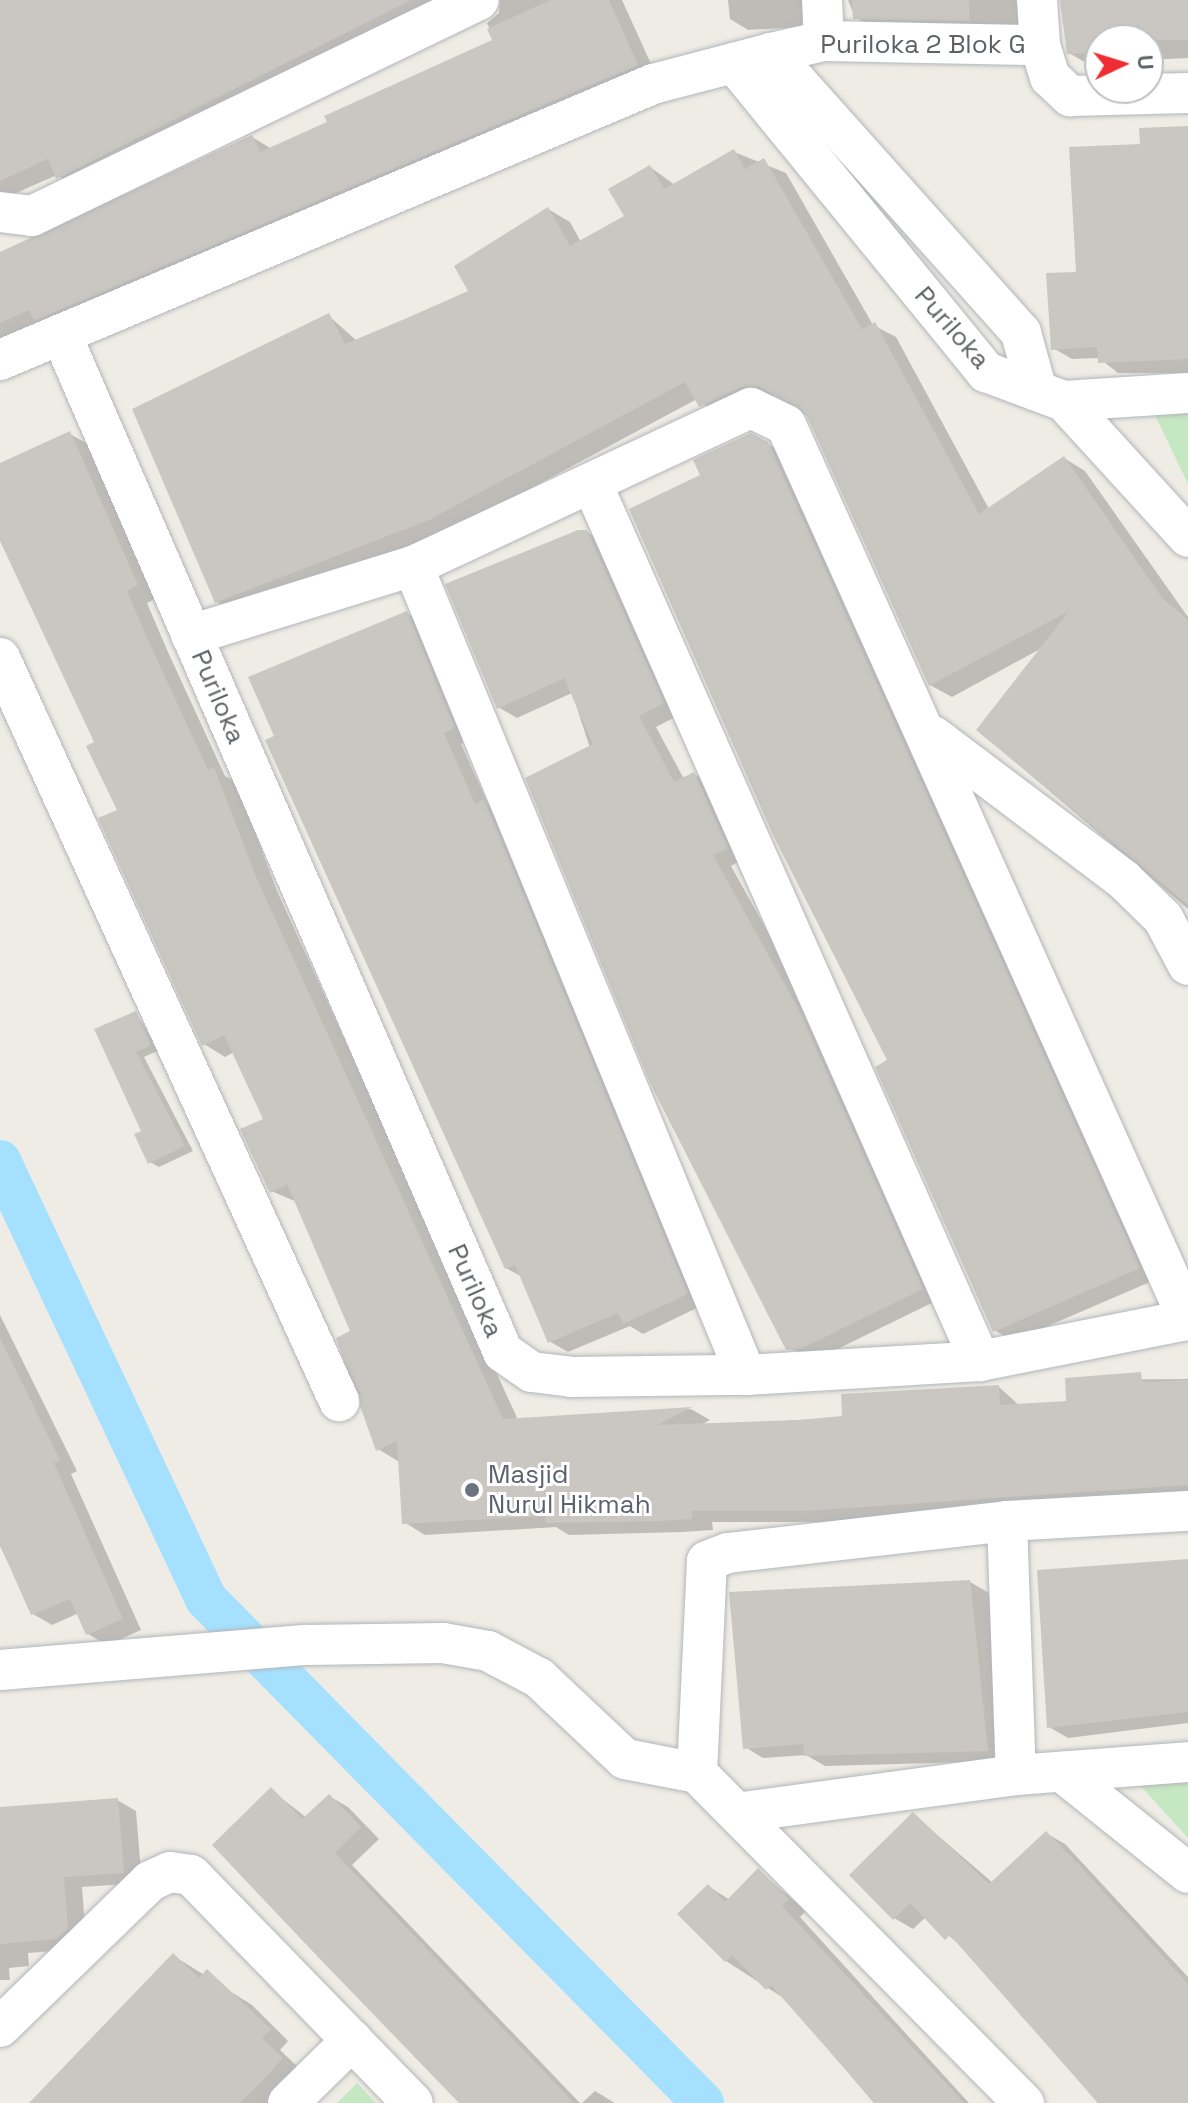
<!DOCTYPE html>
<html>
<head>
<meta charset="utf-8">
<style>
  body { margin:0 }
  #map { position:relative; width:1188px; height:2103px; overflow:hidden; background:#efece5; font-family:"Space Grotesk",sans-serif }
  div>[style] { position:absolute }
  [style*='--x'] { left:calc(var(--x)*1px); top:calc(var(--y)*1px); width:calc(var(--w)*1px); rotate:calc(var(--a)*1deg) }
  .green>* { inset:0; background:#c5e7c1 }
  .shadow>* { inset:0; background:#0003 }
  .canal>* { height:42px; margin:-21px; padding:0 21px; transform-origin:21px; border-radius:21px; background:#a5e1ff }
  .building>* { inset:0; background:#cac7c2 }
  .roads { filter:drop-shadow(0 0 2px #b2b6ba) drop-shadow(0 0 2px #b2b6ba) }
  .minor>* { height:40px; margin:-20px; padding:0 20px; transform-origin:20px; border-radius:20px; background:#fff }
  .dots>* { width:22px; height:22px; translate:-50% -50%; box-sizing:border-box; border:4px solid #fff; border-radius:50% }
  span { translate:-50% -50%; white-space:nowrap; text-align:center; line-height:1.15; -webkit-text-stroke:6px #fff; paint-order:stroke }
  .street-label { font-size:26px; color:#5d6266 }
  .worship-label { font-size:26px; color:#5b616d }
  .left { translate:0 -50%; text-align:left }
  .north { position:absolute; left:1084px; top:24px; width:80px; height:80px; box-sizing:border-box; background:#fff; border:2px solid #bec0c2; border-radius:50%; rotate:86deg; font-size:22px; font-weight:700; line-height:32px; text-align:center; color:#5d6266 }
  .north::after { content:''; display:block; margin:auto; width:28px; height:36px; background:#ee2d32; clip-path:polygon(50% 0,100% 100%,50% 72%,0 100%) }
</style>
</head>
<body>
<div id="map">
  <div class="green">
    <i style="clip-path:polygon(1188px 382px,1188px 484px,1141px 386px)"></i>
    <i style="clip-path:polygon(1188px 1747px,1188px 1838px,1110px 1752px)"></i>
    <i style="clip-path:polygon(357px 2083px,376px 2103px,337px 2103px)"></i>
  </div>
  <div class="shadow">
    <i style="clip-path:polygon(14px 0,466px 0,78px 189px,57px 175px,0 200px,0 6px)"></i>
    <i style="clip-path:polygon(500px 0,622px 0,657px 77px,0 343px,0 254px,252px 137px,272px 149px,495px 41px,487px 23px,499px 13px)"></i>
    <i style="clip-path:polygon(728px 0,820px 0,818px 26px,748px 30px,730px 19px)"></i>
    <i style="clip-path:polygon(848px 0,1032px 0,1033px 29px,874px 28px,855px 17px)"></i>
    <i style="clip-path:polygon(1062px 0,1188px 0,1188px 58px,1148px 60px,1148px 40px,1100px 40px,1100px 63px,1088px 64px,1069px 53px)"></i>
    <i style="clip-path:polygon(1188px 128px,1188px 373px,1118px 373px,1099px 358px,1072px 359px,1053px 348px,1078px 274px,1142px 146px)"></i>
    <i style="clip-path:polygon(734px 152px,786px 173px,873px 325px,896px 337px,989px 509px,1064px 458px,1085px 471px,1188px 617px,1188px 909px,978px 730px,1042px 648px,952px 697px,930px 685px,808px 414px,775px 396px,722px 418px,697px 399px,451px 531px,238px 614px,217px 602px,329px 316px,357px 341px,470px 292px,548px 209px,570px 222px,581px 242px,626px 216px,650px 167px,675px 185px)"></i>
    <i style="clip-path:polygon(70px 434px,91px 446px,159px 597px,147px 603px,168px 652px,225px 776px,236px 782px,277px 891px,518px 1420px,691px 1409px,710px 1420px,697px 1427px,844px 1417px,999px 1387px,1020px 1406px,1068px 1402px,1067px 1380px,1188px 1379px,1188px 1498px,828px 1522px,712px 1522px,713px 1530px,682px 1532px,569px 1535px,556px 1527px,425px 1535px,404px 1522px,401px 1463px,378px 1449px,352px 1332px,297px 1202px,271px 1191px,266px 1120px,234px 1052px,225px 1057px,204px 1044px,97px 743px,0 534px,0 465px)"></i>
    <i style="clip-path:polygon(768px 444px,787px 455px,1157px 1279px,1013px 1341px,994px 1330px,890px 1061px)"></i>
    <i style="clip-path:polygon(587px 532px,606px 543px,681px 714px,656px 727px,684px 779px,694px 774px,713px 785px,745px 858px,731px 866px,819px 1024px,940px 1299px,819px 1358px,787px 1348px,572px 693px,517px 718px,498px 707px)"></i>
    <i style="clip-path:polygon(406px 613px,425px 624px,472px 738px,461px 744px,488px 804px,503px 812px,705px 1304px,643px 1334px,630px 1326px,568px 1352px,549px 1341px,522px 1277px,506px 1268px,276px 737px)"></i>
    <i style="clip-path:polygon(136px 1013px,159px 1050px,144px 1057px,193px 1151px,159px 1167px,150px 1162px,144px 1132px,97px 1030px)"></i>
    <i style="clip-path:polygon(0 1315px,77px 1471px,71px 1474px,141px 1630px,107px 1645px,88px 1634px,79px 1613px,52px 1625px,33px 1614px,0 1546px)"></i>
    <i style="clip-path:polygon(1188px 1563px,1188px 1723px,1068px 1738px,1049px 1727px)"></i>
    <i style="clip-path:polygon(970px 1582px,989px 1593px,1006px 1761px,825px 1766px,806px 1755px,763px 1758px,745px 1747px)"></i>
    <i style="clip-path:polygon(271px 1790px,307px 1818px,329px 1796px,348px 1807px,379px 1839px,352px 1865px,580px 2103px,461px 2103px)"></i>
    <i style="clip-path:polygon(117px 1800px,136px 1811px,142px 1883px,82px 1887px,86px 1940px,77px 1949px,28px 1953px,29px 1966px,9px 1968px,10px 1980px,0 1980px,0 1809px)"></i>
    <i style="clip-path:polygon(914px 1815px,993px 1883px,1046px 1833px,1065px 1844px,1188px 1977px,1188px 2103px,1098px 2103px,965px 1949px,926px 1917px,913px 1929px,894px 1918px)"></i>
    <i style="clip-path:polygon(759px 1871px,806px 1911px,800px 1917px,969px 2103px,874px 2103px,785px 1999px,726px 1961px,680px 1914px,708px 1886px,730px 1900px)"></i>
    <i style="clip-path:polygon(174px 1956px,252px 2005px,288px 2041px,280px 2050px,301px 2070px,269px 2103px,31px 2103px)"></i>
    <i style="clip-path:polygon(595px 2091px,613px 2102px,614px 2103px,582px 2103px)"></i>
  </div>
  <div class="canal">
    <i style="--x:0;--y:1161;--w:484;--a:64.8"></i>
    <i style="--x:206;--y:1599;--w:708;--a:45.4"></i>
  </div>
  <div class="building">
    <i style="clip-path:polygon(0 0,411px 0,56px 179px,48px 159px,0 181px)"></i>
    <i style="clip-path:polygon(551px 0,609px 0,638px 65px,34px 321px,29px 310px,0 323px,0 252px,252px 135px,260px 152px,327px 122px,324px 116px,492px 40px,487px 29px)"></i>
    <i style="clip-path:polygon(852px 0,969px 0,970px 21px,853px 19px)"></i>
    <i style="clip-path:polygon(1060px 0,1188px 0,1188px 40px,1100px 40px,1100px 52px,1067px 54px)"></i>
    <i style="clip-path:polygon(1188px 126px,1188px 359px,1098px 363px,1097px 347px,1051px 350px,1046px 273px,1076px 272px,1069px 147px,1140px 144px,1139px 128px)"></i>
    <i style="clip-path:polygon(734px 149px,745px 169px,764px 158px,862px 329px,875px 322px,979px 514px,1064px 456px,1163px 599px,1188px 620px,1188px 905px,976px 730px,1069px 611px,929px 686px,807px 416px,760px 387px,741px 387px,699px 407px,685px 382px,429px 520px,215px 603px,132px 409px,329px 313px,345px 344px,407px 318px,468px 291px,454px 266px,548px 207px,570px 246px,624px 216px,608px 189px,650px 165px,664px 189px)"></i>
    <i style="clip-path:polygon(70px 431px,138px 585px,127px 591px,147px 638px,208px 770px,214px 767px,256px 877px,503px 1419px,692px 1407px,657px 1425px,800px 1420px,842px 1416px,841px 1394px,999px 1385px,1000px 1405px,1066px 1401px,1065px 1378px,1141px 1372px,1142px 1382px,1188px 1380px,1188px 1485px,805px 1511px,692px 1511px,692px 1519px,659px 1521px,546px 1523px,545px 1516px,402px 1524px,397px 1441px,376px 1451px,336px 1338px,350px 1331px,287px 1184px,270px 1193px,240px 1129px,263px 1119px,224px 1035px,202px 1046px,98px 818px,117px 810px,86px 746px,94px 742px,0 541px,0 463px)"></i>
    <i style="clip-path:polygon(751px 433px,768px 442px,1140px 1268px,993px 1332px,875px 1067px,887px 1060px,773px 835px,629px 509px,700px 475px,693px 460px)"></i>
    <i style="clip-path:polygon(578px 530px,587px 530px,664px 703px,639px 716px,674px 782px,694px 772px,728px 848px,713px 855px,800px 1012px,923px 1289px,800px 1349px,786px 1350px,651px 1085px,525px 778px,593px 744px,564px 678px,497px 709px,445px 584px)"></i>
    <i style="clip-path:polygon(407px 611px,455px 728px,444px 733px,475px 804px,484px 799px,688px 1294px,623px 1324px,618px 1313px,548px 1343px,515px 1265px,505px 1269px,265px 740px,274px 736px,248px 677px)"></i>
    <i style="clip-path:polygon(136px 1011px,151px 1045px,136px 1052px,185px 1146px,148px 1164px,134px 1134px,141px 1131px,94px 1029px)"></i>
    <i style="clip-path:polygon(0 1338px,60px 1460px,54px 1463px,123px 1619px,86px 1635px,70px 1599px,31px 1615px,0 1545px)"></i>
    <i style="clip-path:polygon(1188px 1559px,1188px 1712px,1047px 1728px,1037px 1570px)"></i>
    <i style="clip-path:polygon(970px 1580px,988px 1751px,804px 1756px,803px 1744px,743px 1749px,729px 1592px)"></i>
    <i style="clip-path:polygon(271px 1787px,302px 1819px,329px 1794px,361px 1827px,335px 1853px,574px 2103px,459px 2103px,318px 1957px,212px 1845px)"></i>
    <i style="clip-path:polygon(118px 1798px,124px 1873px,64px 1877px,68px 1929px,57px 1939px,0 1944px,0 1807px)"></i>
    <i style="clip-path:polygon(913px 1812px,989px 1884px,1046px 1831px,1078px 1864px,1188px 1984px,1188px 2103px,1098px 2103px,950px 1935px,945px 1940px,910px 1903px,893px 1920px,849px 1875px)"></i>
    <i style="clip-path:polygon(758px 1868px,789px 1899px,782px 1906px,964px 2103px,875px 2103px,771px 1985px,766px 1990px,732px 1955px,725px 1962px,677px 1914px,708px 1884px,725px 1902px)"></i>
    <i style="clip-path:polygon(173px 1953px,199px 1978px,207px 1969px,271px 2029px,262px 2038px,283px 2058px,261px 2082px,240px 2103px,29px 2103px)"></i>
  </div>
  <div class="roads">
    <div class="minor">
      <i style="--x:822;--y:0;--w:41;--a:87.2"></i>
      <i style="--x:1037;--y:0;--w:45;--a:86.2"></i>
      <i style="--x:771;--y:53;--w:375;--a:48.2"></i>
      <i style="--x:1021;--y:333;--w:60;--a:74.6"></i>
      <i style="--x:734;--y:63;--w:399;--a:50.8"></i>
      <i style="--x:986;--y:372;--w:83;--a:20.4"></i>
      <i style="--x:1064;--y:401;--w:184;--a:47.6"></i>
      <i style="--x:0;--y:212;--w:32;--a:7"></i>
      <i style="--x:32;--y:216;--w:496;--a:-25.8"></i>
      <i style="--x:61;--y:334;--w:1110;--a:66.53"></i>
      <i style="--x:503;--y:1352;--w:35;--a:35"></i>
      <i style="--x:532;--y:1372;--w:38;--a:7"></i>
      <i style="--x:570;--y:1377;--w:176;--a:-0.7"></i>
      <i style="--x:746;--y:1375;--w:234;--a:-3.4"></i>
      <i style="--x:980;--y:1361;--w:212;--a:-11.2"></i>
      <i style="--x:0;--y:360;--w:709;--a:-22.91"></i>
      <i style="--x:653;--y:84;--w:122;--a:-14.7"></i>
      <i style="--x:771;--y:53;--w:54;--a:-12.8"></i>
      <i style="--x:824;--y:41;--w:216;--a:1.1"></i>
      <i style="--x:1040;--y:45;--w:34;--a:73"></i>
      <i style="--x:1050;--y:77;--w:28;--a:44"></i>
      <i style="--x:1070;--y:96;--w:118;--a:-1.5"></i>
      <i style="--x:1064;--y:401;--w:124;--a:-3.7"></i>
      <i style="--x:593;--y:486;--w:957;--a:66.14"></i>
      <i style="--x:413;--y:566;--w:875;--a:67.63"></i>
      <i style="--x:191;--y:635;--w:232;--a:-17.3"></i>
      <i style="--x:413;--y:566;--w:373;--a:-25.1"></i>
      <i style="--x:751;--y:408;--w:39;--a:26"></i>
      <i style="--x:786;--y:425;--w:980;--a:65.79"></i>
      <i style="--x:0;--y:658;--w:817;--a:65.47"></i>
      <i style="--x:933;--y:736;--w:239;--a:37"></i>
      <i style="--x:1124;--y:880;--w:54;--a:44.3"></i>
      <i style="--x:1163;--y:918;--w:53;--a:62"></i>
      <i style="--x:1007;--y:1521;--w:254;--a:88"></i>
      <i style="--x:0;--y:1670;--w:308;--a:-4.7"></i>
      <i style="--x:307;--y:1645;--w:136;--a:-0.8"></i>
      <i style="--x:443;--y:1643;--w:46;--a:10.1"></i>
      <i style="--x:488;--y:1651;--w:58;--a:27.9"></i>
      <i style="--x:539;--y:1678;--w:118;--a:43.3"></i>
      <i style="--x:625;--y:1759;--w:73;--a:11"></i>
      <i style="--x:697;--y:1773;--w:465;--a:45.3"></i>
      <i style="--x:1062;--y:1772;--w:161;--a:38.7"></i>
      <i style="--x:697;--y:1773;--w:212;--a:-87.3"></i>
      <i style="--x:707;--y:1561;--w:22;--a:-21"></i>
      <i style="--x:728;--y:1553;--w:281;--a:-6.5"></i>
      <i style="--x:1007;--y:1521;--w:181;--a:-3.2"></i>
      <i style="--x:743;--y:1812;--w:275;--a:-7.7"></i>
      <i style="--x:1016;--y:1775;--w:172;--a:-4.3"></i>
      <i style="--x:0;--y:2027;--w:209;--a:-44.2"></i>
      <i style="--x:150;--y:1881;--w:22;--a:-24"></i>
      <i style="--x:170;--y:1872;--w:21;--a:8"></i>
      <i style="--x:191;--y:1875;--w:318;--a:45.8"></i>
      <i style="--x:288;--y:2103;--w:90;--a:-44.5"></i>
    </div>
  </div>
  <div class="dots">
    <i style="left:472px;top:1490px;background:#6b7280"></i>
  </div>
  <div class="street-label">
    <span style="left:923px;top:45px">Puriloka 2 Blok G</span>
    <span style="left:952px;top:328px;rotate:49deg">Puriloka</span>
    <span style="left:218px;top:697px;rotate:67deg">Puriloka</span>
    <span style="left:475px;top:1291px;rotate:66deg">Puriloka</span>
  </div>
  <div class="worship-label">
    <span class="left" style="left:488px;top:1490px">Masjid<br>Nurul Hikmah</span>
  </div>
  <div class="north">U</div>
</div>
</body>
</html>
